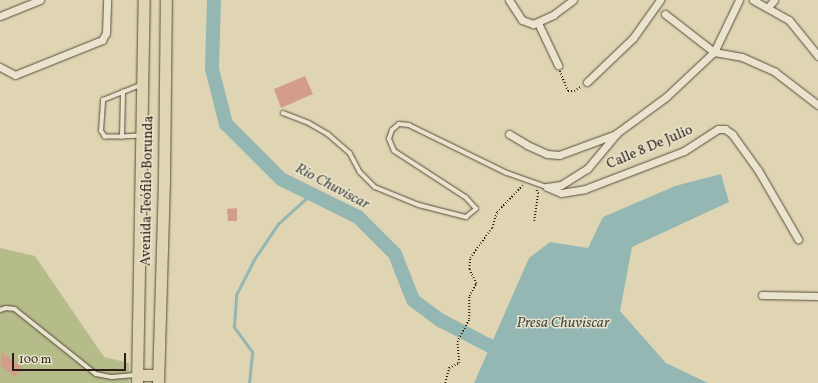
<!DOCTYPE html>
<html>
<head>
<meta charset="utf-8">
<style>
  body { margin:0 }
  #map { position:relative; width:818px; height:383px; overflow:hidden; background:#dfd5b3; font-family:Vollkorn,serif }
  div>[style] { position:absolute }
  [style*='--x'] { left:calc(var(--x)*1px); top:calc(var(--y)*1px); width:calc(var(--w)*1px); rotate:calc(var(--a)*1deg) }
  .green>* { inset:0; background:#b5bc8a }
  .water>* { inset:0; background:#95b7b4 }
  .stream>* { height:2.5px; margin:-1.25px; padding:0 1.25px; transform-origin:1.25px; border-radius:1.25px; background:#95b7b4 }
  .river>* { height:14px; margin:-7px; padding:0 7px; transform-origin:7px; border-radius:7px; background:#95b7b4 }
  .building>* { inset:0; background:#d49d8a }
  .path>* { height:1.5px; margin-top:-0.75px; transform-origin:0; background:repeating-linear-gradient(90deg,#291e15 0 1px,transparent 0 3px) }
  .roads { filter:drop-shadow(0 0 1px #564c3c) drop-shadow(0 0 1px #564c3c) }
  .lane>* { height:3.5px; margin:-1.75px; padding:0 1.75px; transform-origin:1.75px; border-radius:1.75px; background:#eae4ce }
  .street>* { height:7px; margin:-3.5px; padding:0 3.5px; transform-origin:3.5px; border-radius:3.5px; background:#eae4ce }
  .primary>* { height:11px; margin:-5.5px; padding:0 5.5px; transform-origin:5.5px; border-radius:5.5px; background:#dfd5b3 }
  span { translate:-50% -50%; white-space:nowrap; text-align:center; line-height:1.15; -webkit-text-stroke:3px #eae4ce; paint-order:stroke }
  .street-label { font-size:14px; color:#291e15 }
  .water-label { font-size:15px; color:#494c45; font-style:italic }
  .scale { position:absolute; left:12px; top:353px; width:114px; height:18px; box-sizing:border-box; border:2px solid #291e15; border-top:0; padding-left:5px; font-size:12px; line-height:14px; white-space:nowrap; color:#291e15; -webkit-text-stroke:3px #eae4ce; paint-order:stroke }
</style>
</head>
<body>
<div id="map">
  <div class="green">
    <i style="clip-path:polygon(0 248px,35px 256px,104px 357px,129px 363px,129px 383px,0 383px)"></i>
  </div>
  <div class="water">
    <i style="clip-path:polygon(721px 174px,729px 202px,632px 247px,620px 311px,666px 363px,708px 383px,474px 383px,529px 258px,550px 242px,588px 248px,603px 217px,675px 186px)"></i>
  </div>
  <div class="stream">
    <i style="--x:249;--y:383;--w:31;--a:-84"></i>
    <i style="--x:252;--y:352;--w:31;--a:-126"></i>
    <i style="--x:234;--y:327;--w:32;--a:-86"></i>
    <i style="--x:236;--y:295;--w:38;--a:-63"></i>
    <i style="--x:253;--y:261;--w:45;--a:-56"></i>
    <i style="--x:278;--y:224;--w:45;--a:-42.3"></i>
  </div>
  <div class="river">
    <i style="--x:214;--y:0;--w:69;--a:91.7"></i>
    <i style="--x:212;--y:69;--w:57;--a:75.7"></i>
    <i style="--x:226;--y:124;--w:78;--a:45"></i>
    <i style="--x:281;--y:179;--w:86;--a:26.3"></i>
    <i style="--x:358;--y:217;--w:52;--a:45"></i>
    <i style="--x:395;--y:254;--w:49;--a:68.6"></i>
    <i style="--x:413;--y:300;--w:34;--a:37"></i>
    <i style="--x:440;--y:320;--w:56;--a:27.5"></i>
    <i style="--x:490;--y:346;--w:19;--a:18"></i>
  </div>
  <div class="building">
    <i style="clip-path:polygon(305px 76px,313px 94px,281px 108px,274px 89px)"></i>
    <i style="clip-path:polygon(237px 208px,237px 221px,228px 221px,227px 209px)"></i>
    <i style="clip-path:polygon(2px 352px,22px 367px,15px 377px,0 365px)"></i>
  </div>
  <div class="path">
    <i style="--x:560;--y:71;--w:22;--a:68"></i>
    <i style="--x:568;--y:91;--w:6;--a:0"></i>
    <i style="--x:574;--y:91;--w:8;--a:-30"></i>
    <i style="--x:534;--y:221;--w:27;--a:-82"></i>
    <i style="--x:538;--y:194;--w:5;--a:-112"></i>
    <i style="--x:445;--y:383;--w:16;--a:-75"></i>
    <i style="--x:449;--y:368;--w:11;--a:-27"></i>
    <i style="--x:459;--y:363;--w:21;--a:-95"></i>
    <i style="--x:457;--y:342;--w:26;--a:-62"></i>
    <i style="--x:469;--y:319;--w:23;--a:-90"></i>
    <i style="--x:469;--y:296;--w:14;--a:-60"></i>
    <i style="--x:476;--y:284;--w:17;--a:-115"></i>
    <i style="--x:469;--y:269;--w:11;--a:-85"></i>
    <i style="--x:470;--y:258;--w:37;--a:-54"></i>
    <i style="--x:492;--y:228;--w:17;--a:-73"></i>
    <i style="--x:497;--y:212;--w:37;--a:-46"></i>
  </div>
  <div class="roads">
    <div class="lane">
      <i style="--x:283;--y:113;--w:28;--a:21"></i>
      <i style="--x:309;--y:123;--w:22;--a:30"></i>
      <i style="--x:328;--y:134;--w:29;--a:41"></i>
      <i style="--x:350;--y:153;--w:21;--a:62"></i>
      <i style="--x:360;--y:172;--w:21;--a:45"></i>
      <i style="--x:375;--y:187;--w:48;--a:22.2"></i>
      <i style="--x:419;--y:205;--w:49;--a:14.3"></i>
      <i style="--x:466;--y:217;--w:13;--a:-39"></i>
      <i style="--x:476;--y:209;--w:15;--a:-132"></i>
      <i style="--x:466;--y:198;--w:86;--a:-146.9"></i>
      <i style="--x:394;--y:151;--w:13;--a:-113"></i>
      <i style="--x:389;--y:139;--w:9;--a:-72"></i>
      <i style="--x:392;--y:130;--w:9;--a:-41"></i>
      <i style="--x:399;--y:124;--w:10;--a:6"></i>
      <i style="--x:409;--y:125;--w:109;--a:26.1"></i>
      <i style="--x:507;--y:173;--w:42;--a:19.3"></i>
      <i style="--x:140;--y:136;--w:18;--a:177"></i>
      <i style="--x:122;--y:137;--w:45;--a:-88.7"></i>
      <i style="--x:123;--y:92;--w:18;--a:-22"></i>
      <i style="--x:122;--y:137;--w:17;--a:180"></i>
      <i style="--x:105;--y:137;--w:7;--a:-124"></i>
      <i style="--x:101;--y:131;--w:31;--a:-86"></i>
      <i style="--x:103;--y:100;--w:22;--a:-22"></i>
      <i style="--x:0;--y:310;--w:6;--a:-18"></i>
      <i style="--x:6;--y:308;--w:9;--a:6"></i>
      <i style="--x:15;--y:309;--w:104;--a:38.7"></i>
      <i style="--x:96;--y:374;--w:16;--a:11"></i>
      <i style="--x:112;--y:377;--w:23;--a:-5"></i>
    </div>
    <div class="street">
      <i style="--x:509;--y:0;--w:24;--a:57"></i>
      <i style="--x:522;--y:20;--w:12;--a:20"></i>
      <i style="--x:533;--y:24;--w:22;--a:-24"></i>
      <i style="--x:553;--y:15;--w:25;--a:-37"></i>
      <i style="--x:753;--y:0;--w:41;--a:29.1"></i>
      <i style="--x:789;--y:20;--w:46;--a:51.1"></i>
      <i style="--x:768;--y:7;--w:9;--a:-49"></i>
      <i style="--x:665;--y:14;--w:62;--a:37.8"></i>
      <i style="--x:714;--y:52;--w:28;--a:10"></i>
      <i style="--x:742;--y:57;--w:36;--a:24"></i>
      <i style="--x:775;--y:72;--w:54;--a:37.5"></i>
      <i style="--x:0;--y:16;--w:43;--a:-21.8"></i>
      <i style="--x:538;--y:23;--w:47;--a:64.5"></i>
      <i style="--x:0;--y:67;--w:17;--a:28"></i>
      <i style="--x:15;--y:75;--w:94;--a:-21.9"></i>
      <i style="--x:102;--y:40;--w:8;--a:-60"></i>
      <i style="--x:106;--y:33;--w:33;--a:-88"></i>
      <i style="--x:587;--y:82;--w:64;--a:-43.7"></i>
      <i style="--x:633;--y:38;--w:47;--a:-54.6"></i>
      <i style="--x:509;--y:134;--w:21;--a:31"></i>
      <i style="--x:527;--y:145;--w:22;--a:24"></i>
      <i style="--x:547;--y:154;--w:12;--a:5"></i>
      <i style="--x:559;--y:155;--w:61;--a:-20.2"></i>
      <i style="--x:547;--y:187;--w:15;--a:23"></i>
      <i style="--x:561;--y:193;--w:24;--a:-9"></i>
      <i style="--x:585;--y:189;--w:106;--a:-21"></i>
      <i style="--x:684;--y:151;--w:40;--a:-32.9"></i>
      <i style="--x:718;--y:129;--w:7;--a:0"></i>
      <i style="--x:725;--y:129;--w:9;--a:36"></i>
      <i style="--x:732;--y:134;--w:44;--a:54.2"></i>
      <i style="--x:758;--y:170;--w:80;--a:59.9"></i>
      <i style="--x:547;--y:187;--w:14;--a:-8"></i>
      <i style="--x:561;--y:185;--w:31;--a:-32"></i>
      <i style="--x:587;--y:169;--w:47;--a:-50.2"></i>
      <i style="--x:617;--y:133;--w:61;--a:-36.3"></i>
      <i style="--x:666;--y:97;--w:66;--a:-43.2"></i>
      <i style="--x:714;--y:52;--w:58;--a:-64.3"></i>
      <i style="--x:762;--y:295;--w:56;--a:1"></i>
    </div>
    <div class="primary">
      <i style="--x:138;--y:375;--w:20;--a:0"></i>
      <i style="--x:137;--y:383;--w:383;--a:-89"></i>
      <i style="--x:158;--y:383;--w:205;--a:-88.3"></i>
      <i style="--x:164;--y:178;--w:178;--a:-89.4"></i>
    </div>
  </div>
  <div class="street-label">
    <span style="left:650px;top:148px;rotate:-23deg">Calle 8 De Julio</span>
    <span style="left:148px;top:191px;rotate:-89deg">Avenida Teófilo Borunda</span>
  </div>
  <div class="water-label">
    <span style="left:332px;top:187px;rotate:28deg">Rio Chuviscar</span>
    <span style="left:563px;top:324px">Presa Chuviscar</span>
  </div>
  <div class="scale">100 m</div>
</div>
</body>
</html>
